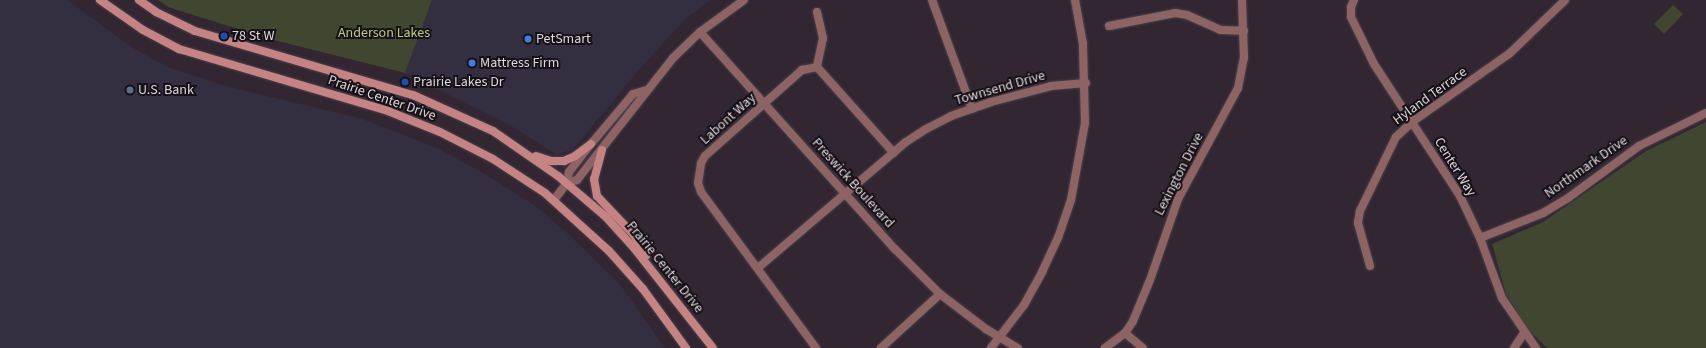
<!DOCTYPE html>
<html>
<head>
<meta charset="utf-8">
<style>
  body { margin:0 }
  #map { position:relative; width:1706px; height:348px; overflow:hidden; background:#322632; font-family:"Source Sans 3",sans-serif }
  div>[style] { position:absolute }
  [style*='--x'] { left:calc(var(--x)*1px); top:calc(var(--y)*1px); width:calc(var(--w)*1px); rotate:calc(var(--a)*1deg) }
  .commercial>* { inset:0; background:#332f40 }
  .green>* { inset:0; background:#40462f }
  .roads { filter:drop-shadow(0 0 1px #4e424e) drop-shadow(0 0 1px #4e424e) }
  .street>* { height:8px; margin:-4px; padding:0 4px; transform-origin:4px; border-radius:4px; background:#8d6463 }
  .secondary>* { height:8px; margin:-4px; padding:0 4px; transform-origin:4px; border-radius:4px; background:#c58483 }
  .dots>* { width:11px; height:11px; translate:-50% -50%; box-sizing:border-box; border:2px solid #161116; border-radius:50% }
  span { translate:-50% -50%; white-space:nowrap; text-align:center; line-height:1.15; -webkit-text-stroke:4px #161116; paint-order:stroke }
  .park-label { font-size:14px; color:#b9cb8b }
  .poi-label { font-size:14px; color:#ded6de }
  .left { translate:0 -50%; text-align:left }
  .street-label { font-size:14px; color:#ded6de }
</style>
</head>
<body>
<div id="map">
  <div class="commercial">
    <i style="clip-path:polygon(0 0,67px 0,133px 48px,170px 68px,222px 85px,362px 119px,437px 148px,485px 174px,534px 205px,566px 232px,619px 283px,665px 348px,0 348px)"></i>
    <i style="clip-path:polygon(432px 0,710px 0,684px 20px,644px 64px,573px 149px,557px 155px,513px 127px,405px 73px)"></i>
  </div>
  <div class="green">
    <i style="clip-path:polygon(158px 0,432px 0,405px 73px,266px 38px,168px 7px)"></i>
    <i style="clip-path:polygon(1673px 5px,1683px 14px,1664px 34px,1654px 24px)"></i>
    <i style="clip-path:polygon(1706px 122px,1706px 348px,1547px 348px,1527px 328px,1506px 294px,1492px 244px,1543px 222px,1646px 151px)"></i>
  </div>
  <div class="roads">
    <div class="street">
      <i style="--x:932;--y:0;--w:116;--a:69.8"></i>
      <i style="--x:1354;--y:0;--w:8;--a:113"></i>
      <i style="--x:1351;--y:7;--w:10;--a:90"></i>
      <i style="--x:1351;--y:17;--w:52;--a:63.9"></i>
      <i style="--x:1374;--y:64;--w:158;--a:56.9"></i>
      <i style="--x:1460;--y:196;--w:47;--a:64.5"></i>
      <i style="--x:1480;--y:238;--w:64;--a:69.9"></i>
      <i style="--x:1502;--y:298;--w:60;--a:55.8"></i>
      <i style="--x:817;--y:12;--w:27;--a:77"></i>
      <i style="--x:823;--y:38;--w:30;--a:102"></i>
      <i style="--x:1109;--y:26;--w:67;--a:-11.1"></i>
      <i style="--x:1175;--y:13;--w:12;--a:9"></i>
      <i style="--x:1187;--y:15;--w:36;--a:24"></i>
      <i style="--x:1220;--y:30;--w:24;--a:2"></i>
      <i style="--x:700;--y:32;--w:292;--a:48.1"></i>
      <i style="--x:895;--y:249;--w:64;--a:45"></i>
      <i style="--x:940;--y:294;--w:58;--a:37.3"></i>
      <i style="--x:986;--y:329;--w:37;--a:31"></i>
      <i style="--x:567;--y:183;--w:10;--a:-17"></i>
      <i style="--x:577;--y:180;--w:155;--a:-51.8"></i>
      <i style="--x:673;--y:58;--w:37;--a:-44"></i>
      <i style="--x:700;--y:32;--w:54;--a:-36"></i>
      <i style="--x:554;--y:200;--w:21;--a:-53"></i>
      <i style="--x:567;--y:183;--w:11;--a:-80"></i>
      <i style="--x:569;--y:172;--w:36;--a:-52"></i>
      <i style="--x:591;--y:144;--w:65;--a:-50"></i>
      <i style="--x:633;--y:94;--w:15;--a:-16"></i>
      <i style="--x:1480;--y:238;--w:68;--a:-21.6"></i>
      <i style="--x:1543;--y:213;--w:29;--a:-31"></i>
      <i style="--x:1568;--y:198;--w:88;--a:-36.2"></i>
      <i style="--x:1639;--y:146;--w:75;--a:-26.2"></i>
      <i style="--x:1370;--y:266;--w:45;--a:-105.6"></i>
      <i style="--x:1358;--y:223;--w:12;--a:-81"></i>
      <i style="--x:1360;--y:211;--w:82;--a:-64.1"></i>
      <i style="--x:1396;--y:137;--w:22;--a:-43"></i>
      <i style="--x:1412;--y:122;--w:120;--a:-35.1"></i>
      <i style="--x:1510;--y:53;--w:76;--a:-43.9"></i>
      <i style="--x:759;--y:267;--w:193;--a:-40.4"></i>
      <i style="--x:906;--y:142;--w:24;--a:-33"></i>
      <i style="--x:926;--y:129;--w:28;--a:-27"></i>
      <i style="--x:951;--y:116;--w:42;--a:-19.3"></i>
      <i style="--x:991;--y:102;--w:62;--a:-14.9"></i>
      <i style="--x:1051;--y:86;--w:35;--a:-5"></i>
      <i style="--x:1125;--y:333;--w:23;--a:40"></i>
      <i style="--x:816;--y:348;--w:194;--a:-126.4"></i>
      <i style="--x:701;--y:192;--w:9;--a:-108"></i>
      <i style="--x:698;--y:183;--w:20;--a:-81"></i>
      <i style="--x:701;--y:163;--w:8;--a:-60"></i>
      <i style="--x:705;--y:156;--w:130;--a:-41.6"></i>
      <i style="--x:802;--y:70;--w:15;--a:-11"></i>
      <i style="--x:817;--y:67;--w:115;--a:48.2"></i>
      <i style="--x:881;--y:348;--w:80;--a:-42.5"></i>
      <i style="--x:991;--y:348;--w:54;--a:-52.5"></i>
      <i style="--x:1024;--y:305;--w:38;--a:-61"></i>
      <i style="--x:1042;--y:272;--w:38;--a:-65"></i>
      <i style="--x:1058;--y:238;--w:40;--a:-71.1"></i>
      <i style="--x:1071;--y:200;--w:78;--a:-79.7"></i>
      <i style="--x:1085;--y:123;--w:79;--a:-91.5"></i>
      <i style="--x:1083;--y:44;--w:45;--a:-100.3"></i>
      <i style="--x:1105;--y:348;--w:25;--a:-37"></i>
      <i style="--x:1125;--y:333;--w:14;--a:-56"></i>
      <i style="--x:1133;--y:321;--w:44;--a:-67.5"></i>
      <i style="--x:1150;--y:280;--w:86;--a:-70.9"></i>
      <i style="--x:1178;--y:199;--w:126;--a:-61.6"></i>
      <i style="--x:1238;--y:88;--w:31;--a:-79"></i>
      <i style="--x:1244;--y:58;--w:58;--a:-92"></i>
      <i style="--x:1514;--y:348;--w:18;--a:-56"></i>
    </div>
    <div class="secondary">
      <i style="--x:100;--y:0;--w:52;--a:34.9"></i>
      <i style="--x:143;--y:30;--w:41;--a:27.8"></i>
      <i style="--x:179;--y:49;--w:218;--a:16.5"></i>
      <i style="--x:388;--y:111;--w:56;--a:22"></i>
      <i style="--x:440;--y:132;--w:59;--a:27"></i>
      <i style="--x:493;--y:159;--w:62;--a:33.2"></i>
      <i style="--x:545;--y:193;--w:86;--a:42.2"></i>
      <i style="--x:609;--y:251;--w:51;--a:48.2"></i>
      <i style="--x:643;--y:289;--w:73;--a:53.9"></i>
      <i style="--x:139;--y:0;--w:21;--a:35"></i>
      <i style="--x:156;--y:12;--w:43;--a:26"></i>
      <i style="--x:195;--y:31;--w:227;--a:16.4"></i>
      <i style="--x:413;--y:95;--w:88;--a:24.2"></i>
      <i style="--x:493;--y:131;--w:79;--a:34.7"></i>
      <i style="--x:558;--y:176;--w:63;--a:40.5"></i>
      <i style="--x:606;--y:217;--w:42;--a:47.9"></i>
      <i style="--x:634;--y:248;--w:127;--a:51.7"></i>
      <i style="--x:602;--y:150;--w:30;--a:105"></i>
      <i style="--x:594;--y:179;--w:17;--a:80"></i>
      <i style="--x:597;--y:196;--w:54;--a:46.5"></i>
      <i style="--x:634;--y:235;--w:24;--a:60"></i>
      <i style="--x:536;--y:156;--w:16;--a:18"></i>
      <i style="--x:551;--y:161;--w:13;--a:0"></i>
      <i style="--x:564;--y:161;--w:12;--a:-24"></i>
      <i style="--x:575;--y:156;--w:20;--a:-37"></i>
    </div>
  </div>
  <div class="dots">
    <i style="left:224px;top:36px;background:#1a4fb4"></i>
    <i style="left:528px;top:39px;background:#3f7fe0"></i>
    <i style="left:472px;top:63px;background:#3f7fe0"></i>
    <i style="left:405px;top:82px;background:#1a4fb4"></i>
    <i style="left:130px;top:90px;background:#5c6f8a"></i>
  </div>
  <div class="park-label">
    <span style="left:384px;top:33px">Anderson Lakes</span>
  </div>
  <div class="poi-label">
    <span class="left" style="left:232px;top:36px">78 St W</span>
    <span class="left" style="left:536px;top:39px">PetSmart</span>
    <span class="left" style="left:480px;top:63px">Mattress Firm</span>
    <span class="left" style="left:413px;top:82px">Prairie Lakes Dr</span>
    <span class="left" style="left:138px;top:90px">U.S. Bank</span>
  </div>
  <div class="street-label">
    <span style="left:1000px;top:88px;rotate:-16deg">Townsend Drive</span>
    <span style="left:1430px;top:96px;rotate:-36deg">Hyland Terrace</span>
    <span style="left:382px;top:98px;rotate:19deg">Prairie Center Drive</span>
    <span style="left:728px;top:119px;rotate:-42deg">Labont Way</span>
    <span style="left:1455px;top:167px;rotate:58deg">Center Way</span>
    <span style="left:1586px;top:167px;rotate:-35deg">Northmark Drive</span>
    <span style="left:1179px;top:174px;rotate:-63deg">Lexington Drive</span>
    <span style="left:853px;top:183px;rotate:48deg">Preswick Boulevard</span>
    <span style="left:665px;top:267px;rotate:51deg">Prairie Center Drive</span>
  </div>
</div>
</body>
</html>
